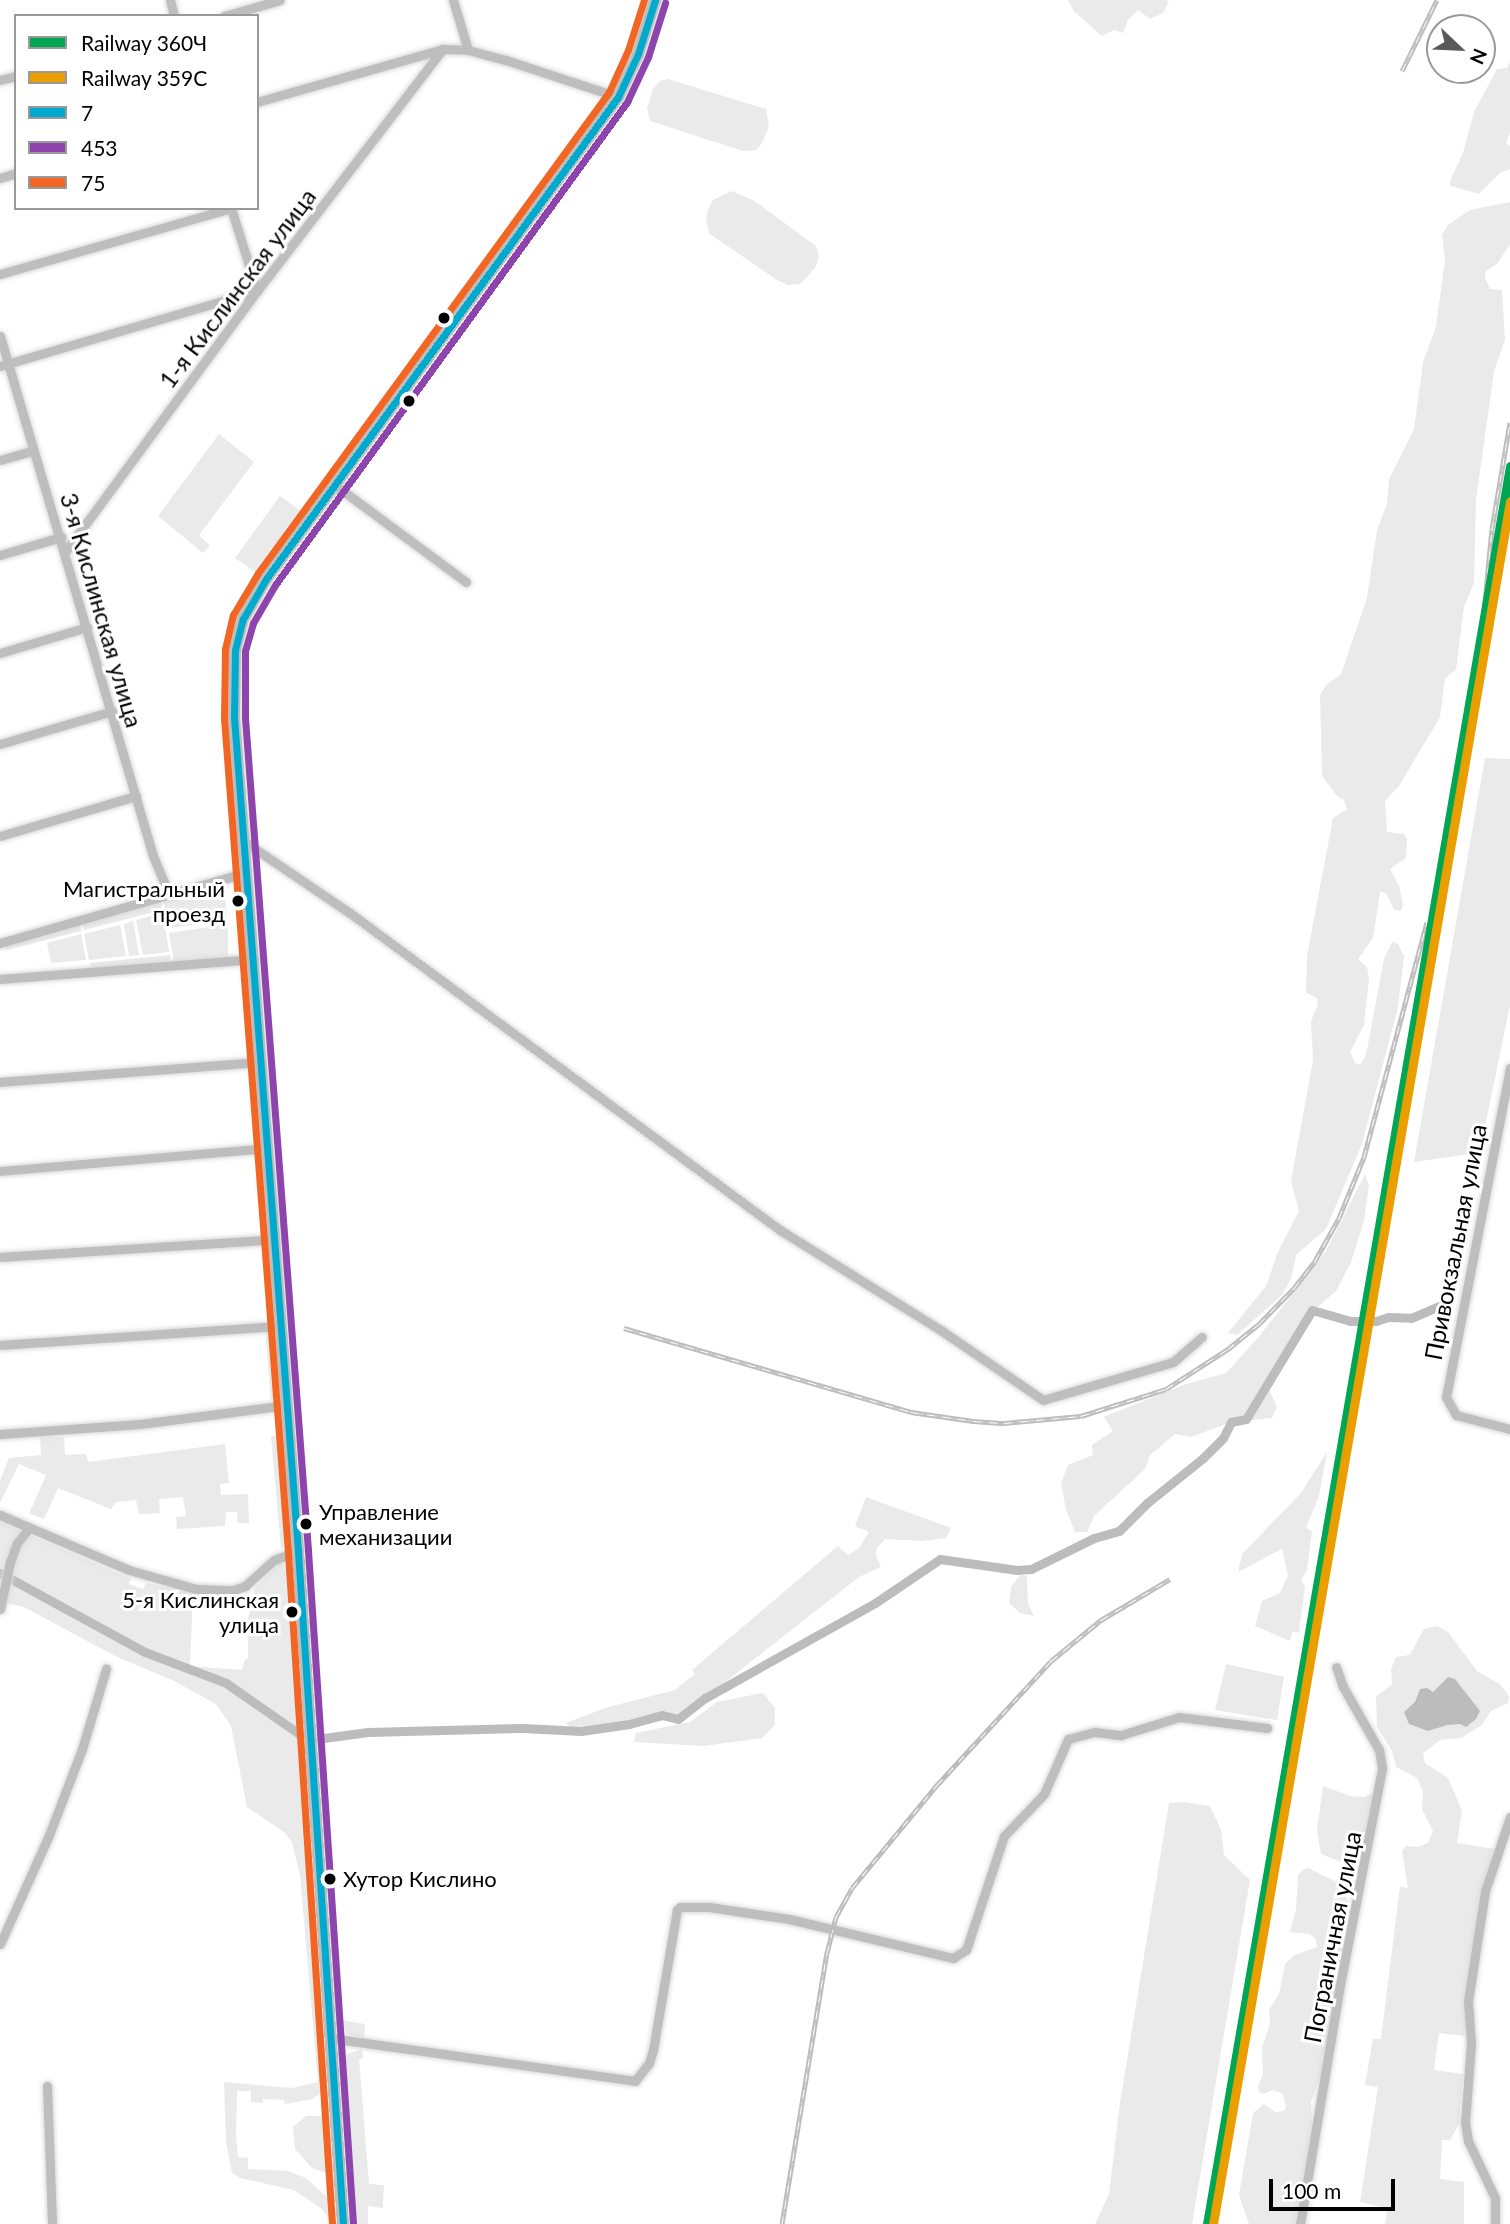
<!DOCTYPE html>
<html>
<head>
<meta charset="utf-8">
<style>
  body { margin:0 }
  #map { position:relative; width:1510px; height:2224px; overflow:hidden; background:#fff; font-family:Lato,sans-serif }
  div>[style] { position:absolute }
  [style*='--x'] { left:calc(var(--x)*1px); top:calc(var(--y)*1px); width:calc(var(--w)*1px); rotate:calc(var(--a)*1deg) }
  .green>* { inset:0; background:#eaeaea }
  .water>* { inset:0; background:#bcbcbc }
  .canal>* { height:9px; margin:-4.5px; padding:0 4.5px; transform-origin:4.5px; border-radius:4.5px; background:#bcbcbc }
  .roads { filter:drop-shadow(0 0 2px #dbdbdb) drop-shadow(0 0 2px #dbdbdb) }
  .minor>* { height:9px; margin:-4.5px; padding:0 4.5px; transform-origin:4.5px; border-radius:4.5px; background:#bebebe }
  .major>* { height:12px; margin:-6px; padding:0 6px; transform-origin:6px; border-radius:6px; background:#bdbdbd }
  .rail>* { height:5px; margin-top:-2.5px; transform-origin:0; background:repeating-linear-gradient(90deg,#fff 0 8px,#bdbdbd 0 16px); box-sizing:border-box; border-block:2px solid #bdbdbd }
  .bus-1>* { height:7px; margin:-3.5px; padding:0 3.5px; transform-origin:3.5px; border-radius:3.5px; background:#00a9ce }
  .bus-2>* { height:7px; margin:-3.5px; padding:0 3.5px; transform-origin:3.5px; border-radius:3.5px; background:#8e44ad }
  .bus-3>* { height:7px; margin:-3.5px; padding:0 3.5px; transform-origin:3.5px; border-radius:3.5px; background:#f26522 }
  .rail-1>* { height:9px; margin:-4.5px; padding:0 4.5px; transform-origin:4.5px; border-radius:4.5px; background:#00a651 }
  .rail-2>* { height:9px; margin:-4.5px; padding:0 4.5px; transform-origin:4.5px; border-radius:4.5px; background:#eb9e00 }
  .dots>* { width:19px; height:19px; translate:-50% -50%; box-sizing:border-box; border:4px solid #fff; border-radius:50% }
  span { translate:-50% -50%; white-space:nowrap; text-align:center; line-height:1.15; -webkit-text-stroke:6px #fff; paint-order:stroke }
  .bus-label { font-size:22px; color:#000 }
  .right { translate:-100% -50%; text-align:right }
  .left { translate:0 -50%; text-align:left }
  .street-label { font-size:24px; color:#000 }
  .legend { position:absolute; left:14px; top:14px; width:245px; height:196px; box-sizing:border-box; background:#fff; border:2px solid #999; margin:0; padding:9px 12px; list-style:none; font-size:21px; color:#000 }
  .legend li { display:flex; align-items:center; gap:14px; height:35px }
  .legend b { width:35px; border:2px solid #999 }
  .north { position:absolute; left:1426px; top:14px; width:70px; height:70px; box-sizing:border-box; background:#fff; border:2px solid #999; border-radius:50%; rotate:113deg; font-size:19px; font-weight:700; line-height:28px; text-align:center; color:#000 }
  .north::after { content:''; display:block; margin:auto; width:24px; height:32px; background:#595959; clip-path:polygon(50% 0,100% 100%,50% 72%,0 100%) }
  .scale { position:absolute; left:1269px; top:2179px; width:126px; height:32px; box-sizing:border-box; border:4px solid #000; border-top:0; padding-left:9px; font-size:21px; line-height:24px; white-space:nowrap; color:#000; -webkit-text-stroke:5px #fff; paint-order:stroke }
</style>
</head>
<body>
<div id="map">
  <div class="green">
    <i style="clip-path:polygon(1068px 0,1165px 0,1169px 1px,1163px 13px,1150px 19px,1138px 10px,1128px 20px,1123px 33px,1114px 30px,1102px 36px,1074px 11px)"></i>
    <i style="clip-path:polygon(1510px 62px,1510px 132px,1506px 143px,1510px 146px,1510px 169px,1500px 173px,1479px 194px,1451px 186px,1450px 181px,1463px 153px,1474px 112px,1497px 69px,1507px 68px)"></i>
    <i style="clip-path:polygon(668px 79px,766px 109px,769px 126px,762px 143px,756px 150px,743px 151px,650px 121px,647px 108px,653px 89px,660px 81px)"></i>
    <i style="clip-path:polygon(731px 191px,753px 200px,816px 246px,819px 257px,815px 268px,800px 284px,788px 285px,777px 280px,710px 234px,706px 221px,708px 209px,713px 200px)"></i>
    <i style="clip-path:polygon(1510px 202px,1510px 244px,1497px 264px,1486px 271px,1485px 278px,1490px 289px,1502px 290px,1505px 340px,1494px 371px,1476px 500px,1474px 583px,1464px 607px,1456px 670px,1445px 678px,1440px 717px,1399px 786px,1385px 801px,1387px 832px,1404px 834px,1407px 839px,1406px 858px,1390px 869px,1399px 886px,1403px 905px,1401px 911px,1394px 910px,1386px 893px,1380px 892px,1373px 938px,1358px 959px,1367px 967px,1369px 979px,1364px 1025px,1350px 1052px,1355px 1063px,1360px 1065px,1366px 1055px,1384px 959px,1392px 942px,1398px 944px,1404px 956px,1398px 1007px,1362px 1144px,1326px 1229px,1296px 1255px,1291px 1279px,1282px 1295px,1237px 1335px,1228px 1333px,1266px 1286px,1278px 1252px,1299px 1211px,1291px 1181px,1313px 1060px,1311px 1021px,1318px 1004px,1317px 998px,1306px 993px,1307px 956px,1333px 818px,1347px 809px,1344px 800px,1338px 797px,1322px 776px,1320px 695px,1326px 685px,1341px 674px,1367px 598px,1377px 530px,1387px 504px,1389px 479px,1414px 429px,1423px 362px,1436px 327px,1445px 259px,1442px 235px,1448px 225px,1470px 210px)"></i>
    <i style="clip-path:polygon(219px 434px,254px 462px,199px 535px,210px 546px,203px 553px,158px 516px)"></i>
    <i style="clip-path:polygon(280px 496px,302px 512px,257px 573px,235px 558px)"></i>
    <i style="clip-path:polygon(1485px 758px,1510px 759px,1510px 1005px,1486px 1122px,1470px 1154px,1414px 1162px)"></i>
    <i style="clip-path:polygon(224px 882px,227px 920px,169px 928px,164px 901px)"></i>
    <i style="clip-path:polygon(161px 902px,162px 910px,84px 930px,83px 925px)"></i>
    <i style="clip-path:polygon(163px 913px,169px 952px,143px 955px,136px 920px)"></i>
    <i style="clip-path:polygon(133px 921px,139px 955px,129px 956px,124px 924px)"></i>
    <i style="clip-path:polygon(228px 924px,228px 959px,174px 963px,169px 933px)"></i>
    <i style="clip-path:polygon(80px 925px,81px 931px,6px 950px,6px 946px)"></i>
    <i style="clip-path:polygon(120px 925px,126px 956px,89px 960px,84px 934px)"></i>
    <i style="clip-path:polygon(81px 934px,86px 960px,51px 963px,47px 943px)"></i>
    <i style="clip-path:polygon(170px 955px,171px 964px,91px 970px,90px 963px)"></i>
    <i style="clip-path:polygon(1365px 1174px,1369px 1185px,1364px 1221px,1351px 1262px,1336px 1291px,1306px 1317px,1266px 1382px,1277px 1407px,1272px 1418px,1231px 1422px,1191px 1437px,1175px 1434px,1150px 1455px,1145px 1469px,1094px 1516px,1087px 1532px,1075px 1532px,1066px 1510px,1061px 1483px,1068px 1465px,1093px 1455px,1092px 1445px,1113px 1431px,1104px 1417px,1183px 1385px,1226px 1373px,1257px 1339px,1326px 1251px)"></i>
    <i style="clip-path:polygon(265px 1330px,273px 1332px,279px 1397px,271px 1402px)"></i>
    <i style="clip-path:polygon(282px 1435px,290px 1541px,281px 1549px,271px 1436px)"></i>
    <i style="clip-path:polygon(40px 1437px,64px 1437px,65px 1455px,86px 1454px,88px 1462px,225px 1444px,229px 1483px,220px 1484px,221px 1495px,248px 1494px,249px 1523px,238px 1523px,237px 1512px,226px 1512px,225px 1526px,177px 1529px,176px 1517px,186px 1516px,183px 1497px,159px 1499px,160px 1513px,139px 1514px,136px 1500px,116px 1502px,111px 1509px,58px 1488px,44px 1519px,29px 1514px,46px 1475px,19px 1464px,0 1503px,0 1481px,9px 1458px,41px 1455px)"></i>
    <i style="clip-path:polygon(1327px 1452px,1319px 1496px,1306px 1528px,1312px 1531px,1307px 1570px,1301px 1580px,1305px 1586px,1299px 1632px,1292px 1632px,1290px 1641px,1255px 1626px,1262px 1601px,1280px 1593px,1288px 1575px,1282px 1549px,1238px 1572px,1242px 1554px,1301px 1493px)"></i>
    <i style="clip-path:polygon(866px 1497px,951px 1528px,946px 1538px,922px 1541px,885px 1539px,877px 1548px,876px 1556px,881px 1567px,859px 1577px,678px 1719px,662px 1715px,629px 1724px,570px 1727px,566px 1723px,605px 1708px,675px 1690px,695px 1674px,692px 1670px,838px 1546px,848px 1555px,859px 1548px,869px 1532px,855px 1526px)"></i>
    <i style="clip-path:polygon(0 1522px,131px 1579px,129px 1584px,143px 1589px,146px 1583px,193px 1593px,190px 1666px,242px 1670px,245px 1659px,248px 1659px,248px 1619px,255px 1588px,280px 1562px,290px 1568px,303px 1733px,269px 1714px,274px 1721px,304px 1736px,314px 1907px,310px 1912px,313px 1946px,317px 1953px,327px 2089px,312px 2099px,285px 2104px,284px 2100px,263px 2099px,263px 2103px,251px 2102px,251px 2091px,237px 2091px,236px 2135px,238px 2157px,248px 2158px,248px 2169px,288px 2171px,306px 2178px,331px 2201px,336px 2224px,332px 2224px,322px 2209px,294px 2190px,240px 2178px,232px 2173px,226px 2142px,224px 2082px,292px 2088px,318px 2082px,300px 1875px,292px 1842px,284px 1832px,247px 1807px,231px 1726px,216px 1704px,172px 1680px,115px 1656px,24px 1607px,6px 1603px,0 1605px)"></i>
    <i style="clip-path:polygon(1020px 1575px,1027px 1576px,1028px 1604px,1034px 1616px,1020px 1613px,1009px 1603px,1011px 1587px)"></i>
    <i style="clip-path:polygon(1437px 1626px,1448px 1632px,1477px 1671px,1501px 1685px,1509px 1696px,1508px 1703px,1491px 1711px,1482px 1725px,1461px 1738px,1440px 1740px,1423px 1753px,1425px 1763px,1448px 1778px,1462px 1811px,1457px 1843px,1495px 1849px,1481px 1891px,1464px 1999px,1466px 2036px,1439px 2033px,1434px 2070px,1463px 2074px,1459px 2124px,1450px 2140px,1442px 2140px,1440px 2179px,1464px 2182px,1464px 2224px,1385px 2224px,1387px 2208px,1360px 2202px,1378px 2087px,1365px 2085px,1373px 2039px,1381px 2039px,1400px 1887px,1408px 1888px,1402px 1851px,1406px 1846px,1417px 1847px,1428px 1843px,1433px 1831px,1422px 1809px,1423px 1792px,1417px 1778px,1396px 1767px,1392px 1751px,1377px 1727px,1376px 1696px,1392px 1685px,1391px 1669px,1396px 1657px,1410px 1655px,1424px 1629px)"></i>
    <i style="clip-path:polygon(1226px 1664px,1284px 1677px,1277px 1720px,1215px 1710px)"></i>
    <i style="clip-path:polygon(763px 1693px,775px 1708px,775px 1725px,762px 1738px,704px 1746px,634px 1742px,636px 1733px,690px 1722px,717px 1702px)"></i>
    <i style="clip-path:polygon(1323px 1786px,1350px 1796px,1364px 1797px,1373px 1793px,1363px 1854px,1354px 1862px,1344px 1863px,1321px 1854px,1317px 1830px)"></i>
    <i style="clip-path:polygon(1184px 1802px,1210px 1806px,1221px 1830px,1224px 1855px,1250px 1880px,1192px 2224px,1095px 2224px,1109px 2194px,1120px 2103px,1169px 1803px)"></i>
    <i style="clip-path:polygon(1308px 1868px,1339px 1883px,1350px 1905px,1350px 1915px,1320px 2078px,1311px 2102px,1312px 2132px,1295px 2224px,1249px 2224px,1239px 2195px,1253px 2113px,1264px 2104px,1275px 2112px,1284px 2111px,1286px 2107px,1283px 2094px,1273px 2090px,1264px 2094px,1259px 2092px,1258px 2087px,1263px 2074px,1262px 2047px,1270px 2024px,1269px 2010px,1279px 1994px,1285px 1964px,1295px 1955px,1317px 1947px,1315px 1938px,1309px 1934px,1290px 1932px,1296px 1909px,1298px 1875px,1304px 1869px)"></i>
    <i style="clip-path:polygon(334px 1965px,337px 1965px,341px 2020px,365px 2024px,364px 2038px,347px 2034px,337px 2022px)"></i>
    <i style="clip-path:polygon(362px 2049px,363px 2058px,359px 2059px,369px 2184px,384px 2185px,383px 2203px,383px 2208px,368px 2206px,368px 2224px,351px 2224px,340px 2064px,345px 2055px)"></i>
    <i style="clip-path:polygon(306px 2116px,323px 2116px,328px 2120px,332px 2175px,312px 2168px,295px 2149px,293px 2127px)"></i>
  </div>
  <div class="water">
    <i style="clip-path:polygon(1448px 1677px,1455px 1679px,1480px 1711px,1476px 1719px,1466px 1727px,1460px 1724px,1447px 1725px,1428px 1731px,1409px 1724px,1404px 1712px,1415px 1702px,1420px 1689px,1427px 1688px,1433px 1692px)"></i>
  </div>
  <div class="canal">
    <i style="--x:0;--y:1573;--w:165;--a:28.6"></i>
    <i style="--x:145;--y:1652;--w:87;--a:20.9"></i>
    <i style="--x:226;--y:1683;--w:88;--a:34.8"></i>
    <i style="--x:298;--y:1733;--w:26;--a:11"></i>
    <i style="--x:324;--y:1738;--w:44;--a:-7.8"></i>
    <i style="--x:368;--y:1732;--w:155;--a:-1.5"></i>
    <i style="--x:523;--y:1728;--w:58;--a:3"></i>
    <i style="--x:581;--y:1731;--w:49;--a:-8.3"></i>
    <i style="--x:629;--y:1724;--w:34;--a:-15"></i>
    <i style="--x:662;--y:1715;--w:16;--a:14"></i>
    <i style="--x:678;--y:1719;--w:34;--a:-38"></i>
    <i style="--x:705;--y:1698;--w:195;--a:-29.2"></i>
    <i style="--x:875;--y:1603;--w:78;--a:-34.1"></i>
    <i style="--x:940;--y:1559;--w:78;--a:8.1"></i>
    <i style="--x:1017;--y:1570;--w:14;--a:-4"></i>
    <i style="--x:1031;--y:1569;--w:70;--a:-26.2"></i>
    <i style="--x:1094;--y:1538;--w:26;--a:-16"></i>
    <i style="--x:1119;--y:1531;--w:40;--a:-45"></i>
    <i style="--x:1147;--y:1503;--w:72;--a:-38.8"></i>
    <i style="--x:1203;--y:1458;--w:28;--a:-45"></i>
    <i style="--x:1223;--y:1438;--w:18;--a:-63"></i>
    <i style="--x:1231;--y:1422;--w:15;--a:-11"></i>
    <i style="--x:1246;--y:1419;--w:127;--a:-58.8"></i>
    <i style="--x:1312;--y:1310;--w:40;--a:16"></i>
    <i style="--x:1350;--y:1321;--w:26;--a:0"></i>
    <i style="--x:1376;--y:1321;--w:13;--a:-18"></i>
    <i style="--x:1388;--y:1317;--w:23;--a:2"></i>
    <i style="--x:1411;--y:1318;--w:36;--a:-23"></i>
  </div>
  <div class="roads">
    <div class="minor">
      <i style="--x:170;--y:0;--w:16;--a:76"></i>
      <i style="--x:453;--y:0;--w:52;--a:73.3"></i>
      <i style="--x:224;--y:16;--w:58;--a:-15.9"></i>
      <i style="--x:0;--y:80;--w:16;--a:-14"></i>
      <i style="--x:257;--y:102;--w:193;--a:-15.9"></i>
      <i style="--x:443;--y:49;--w:25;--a:2"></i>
      <i style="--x:468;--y:50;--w:39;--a:15"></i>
      <i style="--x:506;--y:60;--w:118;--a:18.3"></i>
      <i style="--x:0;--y:178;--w:17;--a:-17"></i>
      <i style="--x:0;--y:274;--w:240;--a:-15.9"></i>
      <i style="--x:0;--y:336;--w:542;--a:73.6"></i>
      <i style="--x:153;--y:856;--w:41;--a:67.2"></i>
      <i style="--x:0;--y:366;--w:268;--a:-16.3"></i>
      <i style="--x:257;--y:291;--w:87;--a:-107.4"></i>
      <i style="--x:0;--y:460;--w:35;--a:-16"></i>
      <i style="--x:335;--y:485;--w:163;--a:36.5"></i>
      <i style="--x:65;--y:552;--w:324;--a:-53.7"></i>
      <i style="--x:257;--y:291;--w:305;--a:-52.5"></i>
      <i style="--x:0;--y:555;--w:64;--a:-16.4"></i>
      <i style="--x:0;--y:653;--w:91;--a:-16.6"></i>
      <i style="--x:0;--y:744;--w:117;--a:-16.4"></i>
      <i style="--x:0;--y:836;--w:142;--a:-16.4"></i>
      <i style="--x:245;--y:842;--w:127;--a:34.1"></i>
      <i style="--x:350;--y:913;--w:534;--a:36.4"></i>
      <i style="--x:780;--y:1230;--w:191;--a:31.9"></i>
      <i style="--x:942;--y:1331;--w:122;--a:34.3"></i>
      <i style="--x:1043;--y:1400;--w:135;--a:-16.3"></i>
      <i style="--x:1173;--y:1362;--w:38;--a:-41"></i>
      <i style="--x:0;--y:943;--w:257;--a:-16"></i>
      <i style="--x:0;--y:979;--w:255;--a:-4.5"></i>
      <i style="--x:1510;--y:1068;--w:335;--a:101"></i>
      <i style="--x:1446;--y:1397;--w:21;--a:61"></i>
      <i style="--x:1456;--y:1415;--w:56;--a:14.5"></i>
      <i style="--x:0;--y:1082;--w:262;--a:-4.4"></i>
      <i style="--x:0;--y:1171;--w:269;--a:-4.9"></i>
      <i style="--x:0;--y:1257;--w:276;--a:-3.7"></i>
      <i style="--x:0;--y:1345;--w:282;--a:-3.9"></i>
      <i style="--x:0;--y:1434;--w:140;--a:-4.1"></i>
      <i style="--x:140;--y:1424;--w:148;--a:-7.4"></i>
      <i style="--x:0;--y:1515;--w:140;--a:23.1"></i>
      <i style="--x:129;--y:1570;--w:70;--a:15.8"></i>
      <i style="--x:196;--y:1589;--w:37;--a:2"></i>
      <i style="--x:233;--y:1590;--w:13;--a:-18"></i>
      <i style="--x:245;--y:1586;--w:39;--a:-42"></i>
      <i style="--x:274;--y:1560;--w:26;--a:-21"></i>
      <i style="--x:0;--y:1609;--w:48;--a:-78"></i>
      <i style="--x:10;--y:1562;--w:20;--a:-70"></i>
      <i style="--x:17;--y:1543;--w:19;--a:-51"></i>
      <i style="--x:0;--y:1944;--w:120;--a:-65.8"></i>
      <i style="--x:49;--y:1835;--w:92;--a:-69"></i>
      <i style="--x:82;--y:1749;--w:84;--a:-73.3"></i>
      <i style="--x:330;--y:2038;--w:308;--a:8"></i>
      <i style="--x:635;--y:2081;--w:23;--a:-52"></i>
      <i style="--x:649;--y:2063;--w:14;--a:-73"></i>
      <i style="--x:653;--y:2050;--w:142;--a:-80.3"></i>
      <i style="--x:677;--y:1910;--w:4;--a:-45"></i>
      <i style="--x:680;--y:1907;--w:29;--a:0"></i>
      <i style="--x:709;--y:1907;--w:81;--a:8.5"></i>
      <i style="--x:789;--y:1919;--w:169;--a:13.4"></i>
      <i style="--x:953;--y:1958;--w:15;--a:-32"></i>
      <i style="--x:966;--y:1950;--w:120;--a:-71.6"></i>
      <i style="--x:1004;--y:1836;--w:58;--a:-46.4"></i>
      <i style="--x:1044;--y:1794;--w:60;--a:-66.4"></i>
      <i style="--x:1068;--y:1739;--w:28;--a:-15"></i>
      <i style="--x:1095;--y:1732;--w:26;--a:7"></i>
      <i style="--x:1121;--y:1735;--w:61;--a:-17.2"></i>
      <i style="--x:1179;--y:1717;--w:89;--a:7.1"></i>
      <i style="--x:47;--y:2086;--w:138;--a:87.9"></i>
      <i style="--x:1300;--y:2224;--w:237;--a:-80.5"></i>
      <i style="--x:1339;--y:1990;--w:226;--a:-79"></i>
      <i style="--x:1382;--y:1768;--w:18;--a:-99"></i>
      <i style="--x:1379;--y:1750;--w:73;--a:-119.7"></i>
      <i style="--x:1343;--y:1687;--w:21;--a:-109"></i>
      <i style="--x:1495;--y:2224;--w:26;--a:-90"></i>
      <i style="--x:1495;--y:2198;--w:63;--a:-115.3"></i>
      <i style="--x:1468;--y:2141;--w:18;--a:-99"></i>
      <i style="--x:1465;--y:2123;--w:80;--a:-85.7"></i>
      <i style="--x:1471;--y:2043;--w:42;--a:-94.1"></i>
      <i style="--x:1468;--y:2001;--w:111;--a:-81.2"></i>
      <i style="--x:1485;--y:1891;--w:78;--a:-71.3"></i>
    </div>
    <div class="major">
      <i style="--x:343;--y:2224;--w:675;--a:-93.83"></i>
      <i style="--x:298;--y:1551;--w:835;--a:-94.39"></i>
      <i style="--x:234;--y:718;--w:68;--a:-89.2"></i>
      <i style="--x:235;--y:650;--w:32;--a:-76"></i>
      <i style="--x:243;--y:619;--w:46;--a:-60.1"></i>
      <i style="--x:266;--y:579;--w:597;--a:-53.86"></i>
      <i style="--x:618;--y:97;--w:47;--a:-65.1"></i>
      <i style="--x:638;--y:54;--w:57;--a:-72.5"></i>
    </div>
  </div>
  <div class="rail">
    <i style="--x:1402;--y:71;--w:79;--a:-63.8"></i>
    <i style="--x:1483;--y:622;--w:93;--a:-84.5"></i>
    <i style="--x:1492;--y:529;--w:108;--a:-80.4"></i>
    <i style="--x:624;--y:1328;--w:299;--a:16.3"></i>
    <i style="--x:911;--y:1412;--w:63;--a:8.3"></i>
    <i style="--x:973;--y:1421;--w:31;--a:4"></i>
    <i style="--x:1004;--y:1423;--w:77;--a:-5.2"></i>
    <i style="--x:1081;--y:1416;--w:89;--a:-17.6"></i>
    <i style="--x:1166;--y:1389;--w:74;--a:-32.8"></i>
    <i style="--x:1228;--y:1349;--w:40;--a:-39"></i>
    <i style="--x:1259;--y:1324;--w:50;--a:-45.8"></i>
    <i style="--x:1294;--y:1288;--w:34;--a:-52"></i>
    <i style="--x:1315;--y:1261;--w:49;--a:-60.8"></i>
    <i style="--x:1339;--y:1218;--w:66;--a:-67.7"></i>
    <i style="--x:1364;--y:1157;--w:243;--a:-75"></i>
    <i style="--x:782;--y:2224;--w:275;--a:-80.6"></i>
    <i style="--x:827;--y:1953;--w:37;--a:-76"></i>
    <i style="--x:836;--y:1917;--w:33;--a:-61"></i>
    <i style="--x:852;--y:1888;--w:134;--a:-50.5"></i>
    <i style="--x:937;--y:1785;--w:168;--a:-47.4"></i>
    <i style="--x:1051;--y:1661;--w:65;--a:-39.4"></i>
    <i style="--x:1101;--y:1620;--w:80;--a:-30.7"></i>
  </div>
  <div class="bus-1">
    <i style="--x:343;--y:2224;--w:675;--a:-93.83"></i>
    <i style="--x:298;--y:1551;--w:835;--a:-94.39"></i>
    <i style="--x:234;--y:718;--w:68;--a:-89.2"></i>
    <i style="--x:235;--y:650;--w:32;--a:-76"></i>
    <i style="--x:243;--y:619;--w:46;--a:-60.1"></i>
    <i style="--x:266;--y:579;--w:597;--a:-53.86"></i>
    <i style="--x:618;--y:97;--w:47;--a:-65.1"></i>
    <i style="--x:638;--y:54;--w:57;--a:-72.5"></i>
  </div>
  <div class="bus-2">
    <i style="--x:353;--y:2223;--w:675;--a:-93.83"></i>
    <i style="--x:308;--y:1550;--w:834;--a:-94.33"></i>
    <i style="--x:245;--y:718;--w:67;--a:-90"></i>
    <i style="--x:245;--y:651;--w:29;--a:-74"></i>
    <i style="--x:253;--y:623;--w:44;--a:-59.9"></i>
    <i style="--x:275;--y:585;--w:598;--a:-53.92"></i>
    <i style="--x:627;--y:102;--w:50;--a:-65"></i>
    <i style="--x:648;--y:57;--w:57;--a:-72.5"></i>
  </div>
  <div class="bus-3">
    <i style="--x:332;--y:2224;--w:673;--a:-93.75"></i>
    <i style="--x:288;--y:1552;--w:835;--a:-94.39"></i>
    <i style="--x:224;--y:719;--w:70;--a:-89.2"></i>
    <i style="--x:225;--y:649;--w:35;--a:-77"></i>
    <i style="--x:233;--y:615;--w:49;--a:-59.2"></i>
    <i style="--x:258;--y:573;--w:595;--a:-53.88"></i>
    <i style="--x:609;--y:92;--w:46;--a:-65.7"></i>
    <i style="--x:628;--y:50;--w:52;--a:-72.3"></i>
  </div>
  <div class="rail-1">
    <i style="--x:1207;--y:2224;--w:1784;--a:-80.22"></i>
  </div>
  <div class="rail-2">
    <i style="--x:1213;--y:2224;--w:1748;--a:-80.22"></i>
  </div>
  <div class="dots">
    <i style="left:444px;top:318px;background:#000"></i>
    <i style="left:409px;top:401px;background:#000"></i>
    <i style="left:238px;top:901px;background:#000"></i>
    <i style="left:306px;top:1524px;background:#000"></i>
    <i style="left:292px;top:1612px;background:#000"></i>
    <i style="left:330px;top:1879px;background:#000"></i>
  </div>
  <div class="bus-label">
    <span class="right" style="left:225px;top:901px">Магистральный<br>проезд</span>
    <span class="left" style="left:319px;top:1524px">Управление<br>механизации</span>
    <span class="right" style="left:279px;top:1612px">5-я Кислинская<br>улица</span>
    <span class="left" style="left:343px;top:1879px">Хутор Кислино</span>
  </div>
  <div class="street-label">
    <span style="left:237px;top:288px;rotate:-53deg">1-я Кислинская улица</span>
    <span style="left:102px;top:610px;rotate:74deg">3-я Кислинская улица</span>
    <span style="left:1455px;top:1242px;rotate:-79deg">Привокзальная улица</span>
    <span style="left:1332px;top:1937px;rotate:-79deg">Пограничная улица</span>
  </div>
  <ul class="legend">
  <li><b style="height:9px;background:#00a651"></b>Railway 360Ч</li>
  <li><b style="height:9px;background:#eb9e00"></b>Railway 359С</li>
  <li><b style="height:9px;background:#00a9ce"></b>7</li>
  <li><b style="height:9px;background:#8e44ad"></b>453</li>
  <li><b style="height:9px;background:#f26522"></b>75</li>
  </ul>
  <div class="north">N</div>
  <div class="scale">100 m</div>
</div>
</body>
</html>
